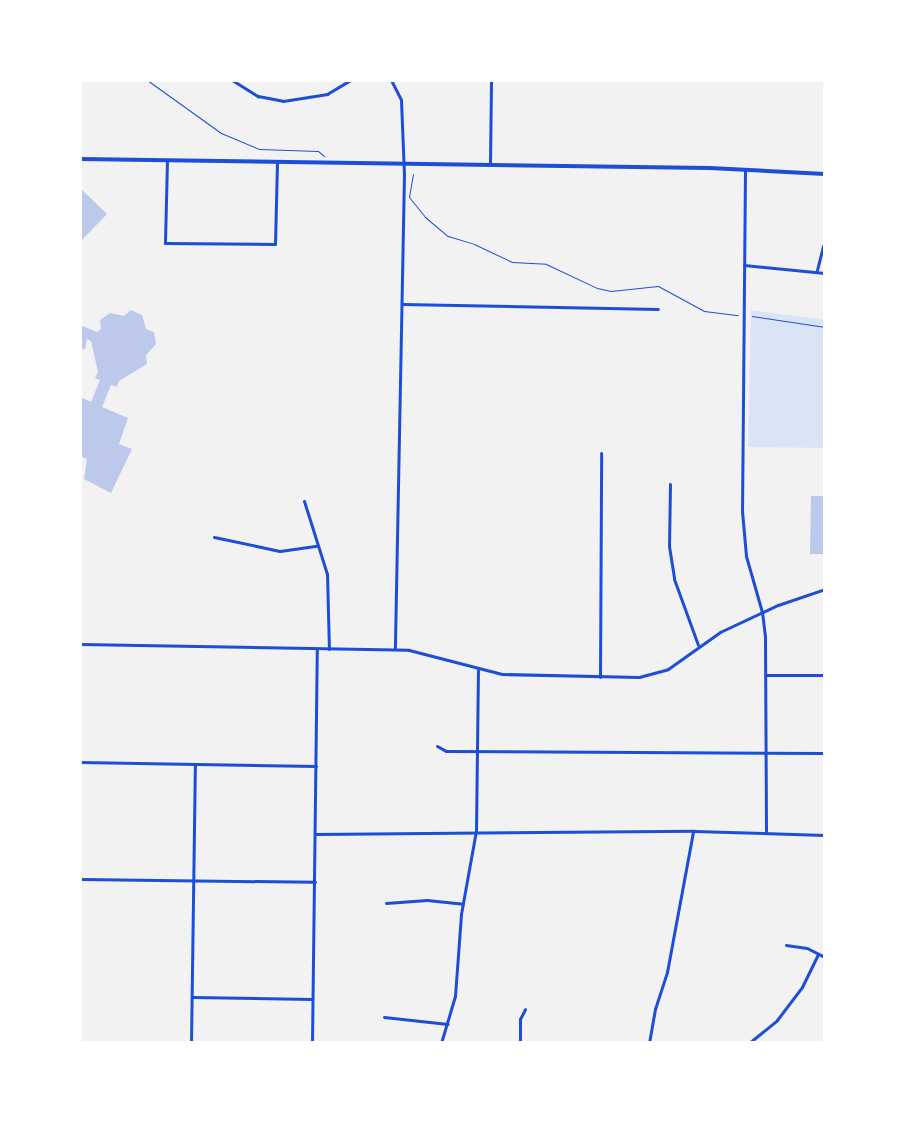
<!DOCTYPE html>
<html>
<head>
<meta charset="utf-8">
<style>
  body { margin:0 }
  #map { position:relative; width:905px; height:1123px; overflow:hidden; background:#f2f2f2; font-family:Helvetica,sans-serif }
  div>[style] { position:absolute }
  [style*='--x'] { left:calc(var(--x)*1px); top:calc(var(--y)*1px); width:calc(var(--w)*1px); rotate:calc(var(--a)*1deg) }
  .green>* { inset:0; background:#dbe4f7 }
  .building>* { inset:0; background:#bdc9ec }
  .path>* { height:1px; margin:-0.5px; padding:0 0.5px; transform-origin:0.5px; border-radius:0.5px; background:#1d4ed8 }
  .minor>* { height:3px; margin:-1.5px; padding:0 1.5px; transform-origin:1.5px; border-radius:1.5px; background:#1d4ed8 }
  .tertiary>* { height:3px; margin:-1.5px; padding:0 1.5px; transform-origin:1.5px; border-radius:1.5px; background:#1d4ed8 }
  .secondary>* { height:4px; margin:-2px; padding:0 2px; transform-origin:2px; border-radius:2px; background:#1d4ed8 }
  span { translate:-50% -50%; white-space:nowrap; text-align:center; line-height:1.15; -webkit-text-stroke:6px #fff; paint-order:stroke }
  .frame { position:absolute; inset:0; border:82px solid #fff; pointer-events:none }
</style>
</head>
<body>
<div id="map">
  <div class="green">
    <i style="clip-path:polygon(751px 310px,825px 320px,825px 448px,748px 447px)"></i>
  </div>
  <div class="building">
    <i style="clip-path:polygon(80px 188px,107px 214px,80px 242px)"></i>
    <i style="clip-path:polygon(131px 310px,142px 315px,146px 329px,154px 332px,156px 344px,146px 355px,147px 364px,119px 381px,117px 387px,111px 385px,102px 407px,128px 418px,119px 444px,132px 449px,111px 493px,84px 479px,87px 459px,80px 456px,80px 397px,91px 402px,100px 380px,95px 378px,98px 372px,91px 341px,87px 339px,85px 349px,80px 348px,80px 325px,97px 332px,101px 329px,100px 320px,110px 313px,124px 316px)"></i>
    <i style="clip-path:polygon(811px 496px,825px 496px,825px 554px,810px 554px)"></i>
  </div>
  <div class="path">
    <i style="--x:147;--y:80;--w:91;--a:35.6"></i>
    <i style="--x:221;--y:133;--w:41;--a:22.8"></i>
    <i style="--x:259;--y:149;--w:59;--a:1.9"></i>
    <i style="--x:318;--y:151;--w:8;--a:40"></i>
    <i style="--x:413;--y:174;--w:23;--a:100"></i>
    <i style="--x:409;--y:197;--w:26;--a:51"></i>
    <i style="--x:425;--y:217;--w:30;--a:40"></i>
    <i style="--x:448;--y:236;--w:27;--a:17"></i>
    <i style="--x:474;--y:244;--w:42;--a:25.3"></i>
    <i style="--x:512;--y:262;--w:34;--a:3"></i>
    <i style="--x:546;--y:264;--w:56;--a:25.2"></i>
    <i style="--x:597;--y:288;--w:14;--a:12"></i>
    <i style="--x:611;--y:291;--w:47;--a:-6.1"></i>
    <i style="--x:658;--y:286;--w:52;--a:28.5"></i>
    <i style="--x:704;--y:311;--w:34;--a:7"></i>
    <i style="--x:752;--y:316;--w:74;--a:8.6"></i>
  </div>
  <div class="minor">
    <i style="--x:232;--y:80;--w:31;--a:32"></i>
    <i style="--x:258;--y:96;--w:25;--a:11"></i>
    <i style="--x:283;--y:101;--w:45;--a:-9"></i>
    <i style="--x:327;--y:94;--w:27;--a:-31"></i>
    <i style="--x:391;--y:80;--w:22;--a:63"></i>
    <i style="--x:401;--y:100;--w:74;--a:87.7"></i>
    <i style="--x:404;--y:174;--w:475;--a:91.1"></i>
    <i style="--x:167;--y:160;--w:83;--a:91.4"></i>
    <i style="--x:165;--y:243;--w:110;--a:0.5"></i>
    <i style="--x:275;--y:244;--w:83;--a:-88.6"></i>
    <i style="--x:490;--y:164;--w:84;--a:-89.3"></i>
    <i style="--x:745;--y:170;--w:341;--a:90.5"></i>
    <i style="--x:742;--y:511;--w:45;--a:84.9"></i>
    <i style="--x:746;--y:556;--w:58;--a:74.1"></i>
    <i style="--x:762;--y:612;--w:26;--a:83"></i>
    <i style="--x:765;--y:638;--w:195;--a:89.7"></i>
    <i style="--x:744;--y:265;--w:81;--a:5.6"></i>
    <i style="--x:817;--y:270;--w:25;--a:-76"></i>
    <i style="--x:402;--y:304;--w:256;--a:1.1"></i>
    <i style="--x:670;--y:484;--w:62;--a:90.9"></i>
    <i style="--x:669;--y:546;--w:33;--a:81"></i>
    <i style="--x:674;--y:579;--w:70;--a:70"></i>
    <i style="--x:304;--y:501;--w:77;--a:72.5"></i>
    <i style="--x:327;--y:574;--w:75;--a:88.5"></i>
    <i style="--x:214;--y:537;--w:67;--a:12"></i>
    <i style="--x:280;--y:551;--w:37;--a:-8"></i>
    <i style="--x:766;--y:675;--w:59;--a:0"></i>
    <i style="--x:600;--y:677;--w:224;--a:-89.7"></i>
    <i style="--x:437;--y:746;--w:10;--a:29"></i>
    <i style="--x:446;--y:751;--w:379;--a:0.3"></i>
    <i style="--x:80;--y:762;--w:236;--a:1"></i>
    <i style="--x:316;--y:834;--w:378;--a:-0.5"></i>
    <i style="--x:694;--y:831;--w:131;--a:1.7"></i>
    <i style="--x:80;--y:879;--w:235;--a:0.7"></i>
    <i style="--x:386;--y:903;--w:41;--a:-4.2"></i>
    <i style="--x:427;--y:900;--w:36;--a:6"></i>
    <i style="--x:786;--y:945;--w:21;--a:8"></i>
    <i style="--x:807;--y:948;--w:20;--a:27"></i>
    <i style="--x:192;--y:997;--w:120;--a:1"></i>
    <i style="--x:384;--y:1017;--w:64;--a:6.2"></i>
    <i style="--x:191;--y:1043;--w:279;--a:-89.2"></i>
    <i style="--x:312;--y:1043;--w:394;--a:-89.3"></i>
    <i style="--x:441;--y:1043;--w:49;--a:-73.4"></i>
    <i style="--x:455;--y:996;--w:82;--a:-85.8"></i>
    <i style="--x:461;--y:914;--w:84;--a:-79.8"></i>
    <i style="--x:476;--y:831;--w:161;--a:-89.3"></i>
    <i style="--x:520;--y:1043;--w:24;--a:-90"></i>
    <i style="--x:520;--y:1019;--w:11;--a:-63"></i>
    <i style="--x:649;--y:1043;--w:35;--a:-80"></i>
    <i style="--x:655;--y:1009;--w:39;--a:-72"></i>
    <i style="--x:667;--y:972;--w:142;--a:-79.5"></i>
    <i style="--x:749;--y:1043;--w:36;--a:-39"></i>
    <i style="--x:777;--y:1020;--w:41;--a:-52.9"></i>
    <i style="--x:802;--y:987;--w:37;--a:-64"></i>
  </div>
  <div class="tertiary">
    <i style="--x:80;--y:644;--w:329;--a:1"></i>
    <i style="--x:409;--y:650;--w:96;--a:14.5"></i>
    <i style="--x:502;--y:674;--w:137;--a:1.3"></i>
    <i style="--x:639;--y:677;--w:30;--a:-15"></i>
    <i style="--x:668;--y:669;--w:64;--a:-35.4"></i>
    <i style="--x:720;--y:632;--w:64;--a:-25"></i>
    <i style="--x:778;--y:605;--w:50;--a:-18.8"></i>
  </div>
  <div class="secondary">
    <i style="--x:80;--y:159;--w:630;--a:0.82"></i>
    <i style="--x:710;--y:168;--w:115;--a:3"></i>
  </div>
  <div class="frame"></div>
</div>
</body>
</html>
